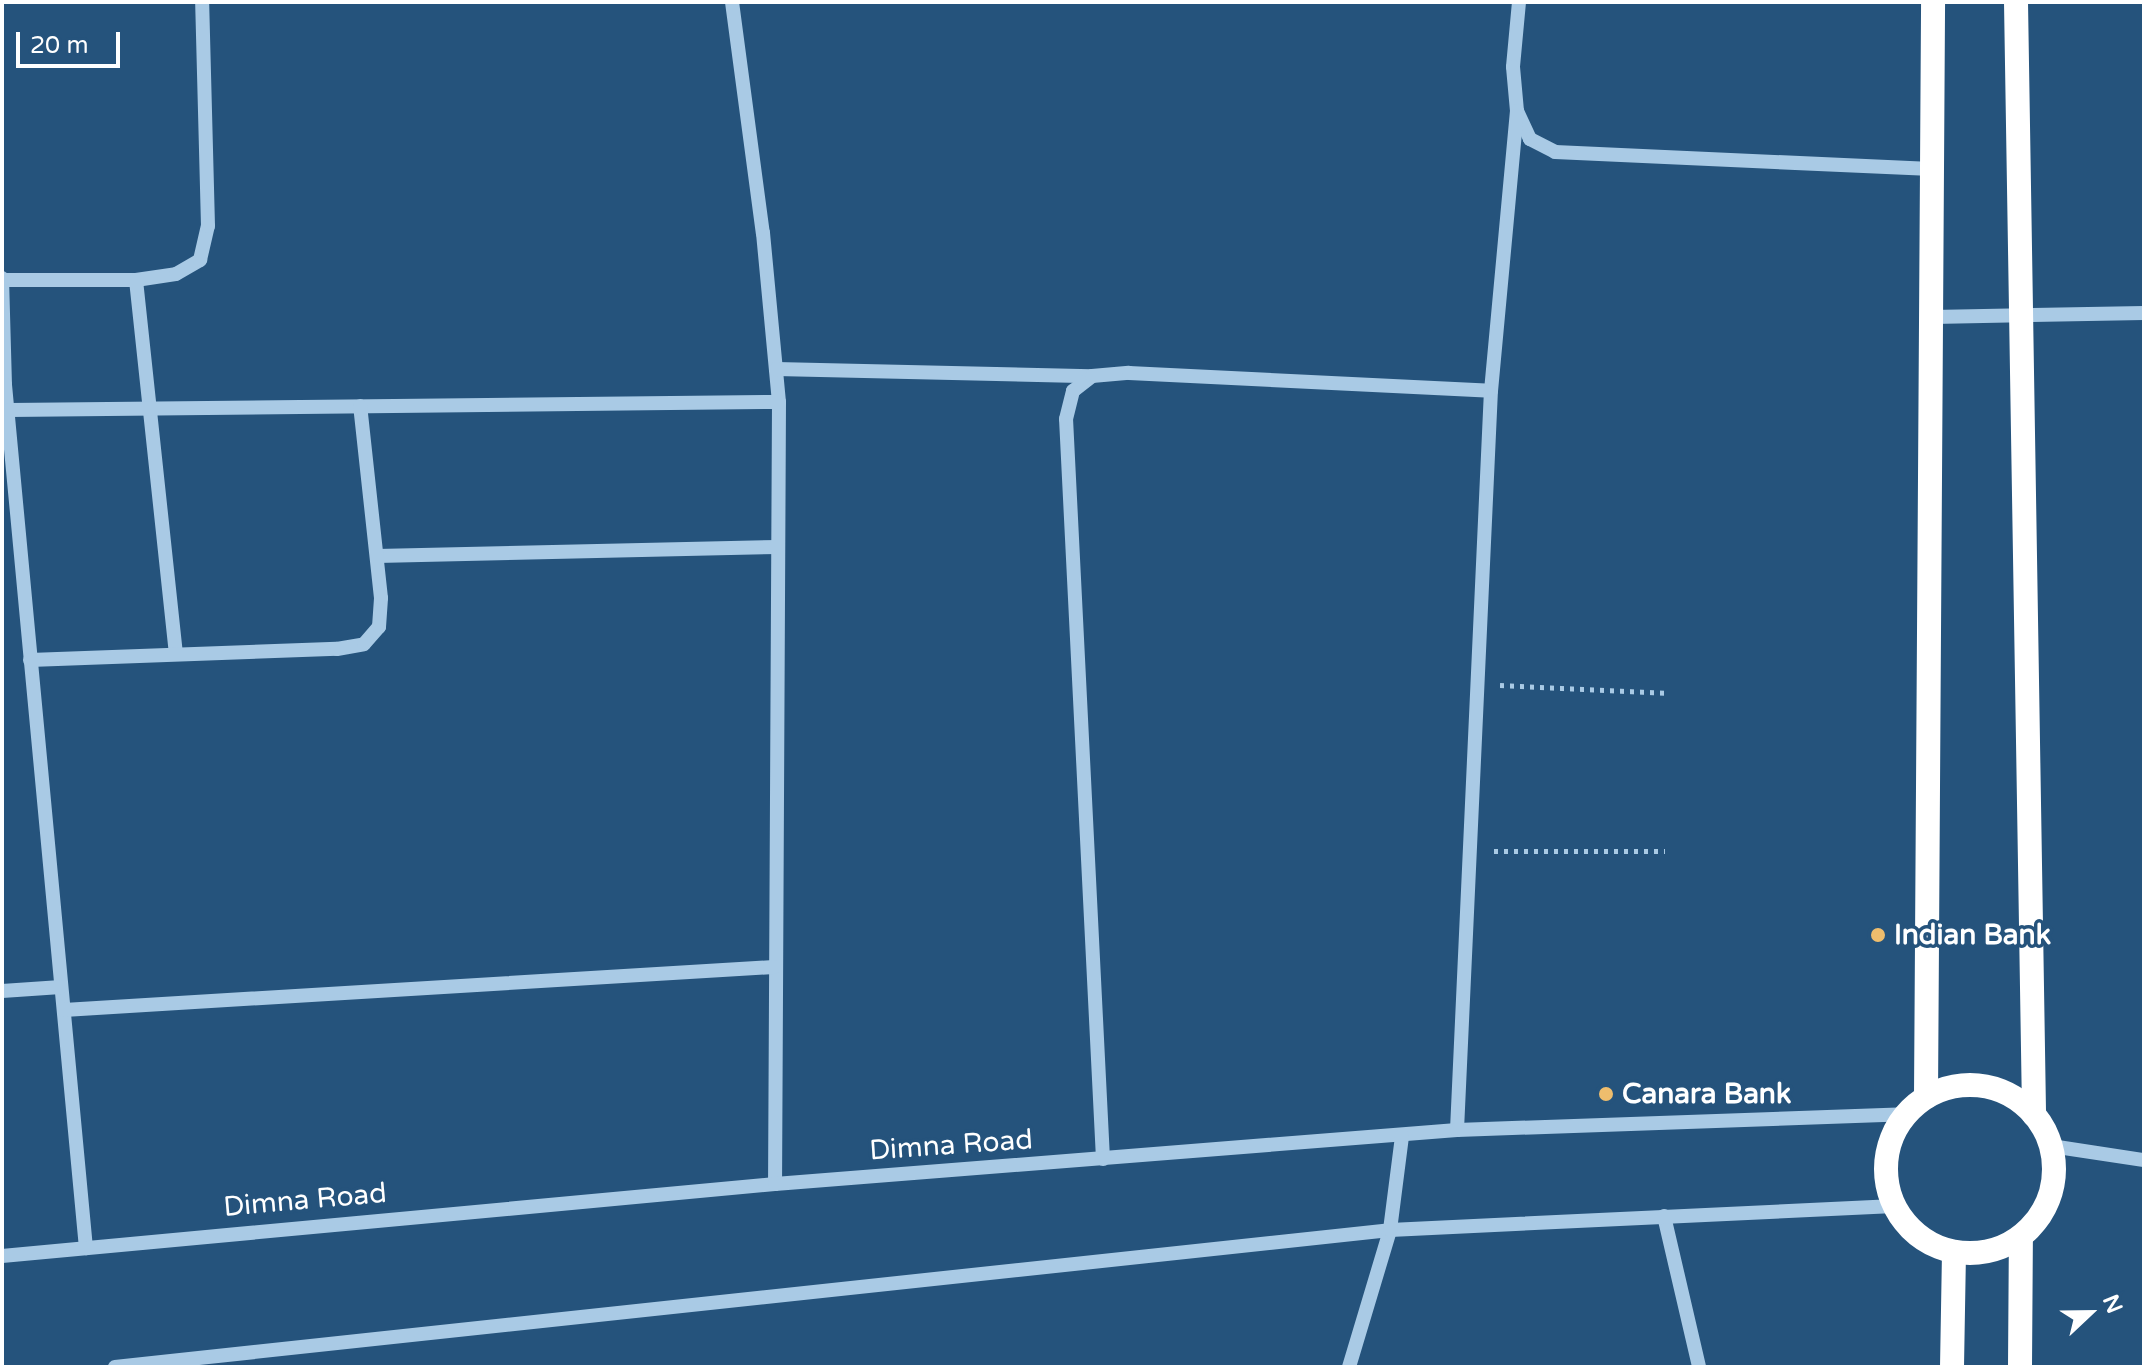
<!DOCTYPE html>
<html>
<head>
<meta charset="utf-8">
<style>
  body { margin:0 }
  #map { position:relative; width:2146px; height:1369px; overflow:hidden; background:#25537c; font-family:"Varela Round",sans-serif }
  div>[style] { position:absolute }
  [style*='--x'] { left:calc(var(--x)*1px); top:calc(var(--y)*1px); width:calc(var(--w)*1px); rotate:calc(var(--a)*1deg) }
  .path>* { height:5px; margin-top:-2.5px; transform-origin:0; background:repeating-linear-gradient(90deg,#a9cae5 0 4px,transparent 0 10px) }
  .minor>* { height:14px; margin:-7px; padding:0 7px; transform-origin:7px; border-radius:7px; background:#a9cae5 }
  .highway>* { height:24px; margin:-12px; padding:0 12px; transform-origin:12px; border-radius:12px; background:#fff }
  .highway>.ring { margin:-12px; padding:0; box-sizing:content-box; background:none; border:24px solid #fff; border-radius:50% }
  .dots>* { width:22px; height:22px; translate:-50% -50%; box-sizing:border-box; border:4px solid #25537c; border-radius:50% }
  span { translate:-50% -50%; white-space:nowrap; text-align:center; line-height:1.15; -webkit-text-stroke:7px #25537c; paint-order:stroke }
  .poi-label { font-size:28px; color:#fff; font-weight:700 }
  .left { translate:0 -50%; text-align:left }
  .street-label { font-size:28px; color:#fff }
  .frame { position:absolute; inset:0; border:4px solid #fff; pointer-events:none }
  .north { position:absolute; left:2050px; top:1273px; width:80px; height:80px; -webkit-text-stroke:6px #25537c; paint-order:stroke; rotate:68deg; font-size:22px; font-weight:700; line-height:32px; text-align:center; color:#fff }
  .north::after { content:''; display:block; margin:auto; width:28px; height:36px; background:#fff; clip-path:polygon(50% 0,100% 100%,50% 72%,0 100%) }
  .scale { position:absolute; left:16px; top:32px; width:104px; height:36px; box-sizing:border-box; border:4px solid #fff; border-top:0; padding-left:10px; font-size:24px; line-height:28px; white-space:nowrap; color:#fff; -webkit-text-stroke:6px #25537c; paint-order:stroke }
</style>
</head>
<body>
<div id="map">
  <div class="path">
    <i style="--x:1500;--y:685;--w:170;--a:2.7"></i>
    <i style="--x:1494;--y:851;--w:171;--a:0"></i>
  </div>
  <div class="minor">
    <i style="--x:732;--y:2;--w:233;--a:82.4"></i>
    <i style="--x:763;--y:233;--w:170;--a:84.6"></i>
    <i style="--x:779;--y:402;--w:782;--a:90.29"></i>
    <i style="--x:1519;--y:2;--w:65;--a:95.3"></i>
    <i style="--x:1513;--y:67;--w:44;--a:84.8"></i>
    <i style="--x:1517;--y:111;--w:31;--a:65"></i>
    <i style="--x:1530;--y:139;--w:28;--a:27"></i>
    <i style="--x:1555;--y:152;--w:377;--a:2.6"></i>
    <i style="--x:2;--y:278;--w:107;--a:88.4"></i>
    <i style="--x:5;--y:385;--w:867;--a:84.64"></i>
    <i style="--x:2;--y:280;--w:134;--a:0"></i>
    <i style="--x:136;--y:280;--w:40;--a:-8.5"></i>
    <i style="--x:176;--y:274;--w:28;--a:-30"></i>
    <i style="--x:200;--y:260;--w:35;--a:-77"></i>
    <i style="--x:208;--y:226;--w:224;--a:-91.5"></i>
    <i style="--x:136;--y:280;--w:374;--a:83.9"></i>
    <i style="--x:1933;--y:317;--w:211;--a:-1.1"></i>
    <i style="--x:776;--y:369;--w:315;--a:1.3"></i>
    <i style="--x:9;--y:410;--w:770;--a:-0.6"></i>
    <i style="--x:377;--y:556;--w:401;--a:-1.3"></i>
    <i style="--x:30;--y:660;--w:307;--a:-2.1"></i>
    <i style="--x:337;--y:649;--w:27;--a:-10"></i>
    <i style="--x:364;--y:644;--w:23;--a:-49"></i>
    <i style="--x:379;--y:627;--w:29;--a:-86"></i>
    <i style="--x:381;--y:598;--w:193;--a:-96.2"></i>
    <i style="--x:2;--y:991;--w:59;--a:-3.9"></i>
    <i style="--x:64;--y:1010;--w:711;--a:-3.47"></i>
    <i style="--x:1457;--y:1130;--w:740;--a:-87.37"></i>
    <i style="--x:1491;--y:391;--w:281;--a:-84.7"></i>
    <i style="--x:2051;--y:1146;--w:94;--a:8.6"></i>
    <i style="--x:1103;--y:1159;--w:741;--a:-92.86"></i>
    <i style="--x:1066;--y:419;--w:29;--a:-76"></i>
    <i style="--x:1073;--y:391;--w:24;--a:-38"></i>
    <i style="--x:1092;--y:376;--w:37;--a:-5"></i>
    <i style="--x:1129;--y:373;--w:362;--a:2.8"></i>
    <i style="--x:1664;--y:1216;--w:155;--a:76.9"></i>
    <i style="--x:2;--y:1256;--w:776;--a:-5.32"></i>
    <i style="--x:775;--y:1184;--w:684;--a:-4.53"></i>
    <i style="--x:1457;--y:1130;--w:448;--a:-2"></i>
    <i style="--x:115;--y:1367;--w:1282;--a:-6.13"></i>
    <i style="--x:1390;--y:1230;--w:505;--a:-2.73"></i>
    <i style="--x:1349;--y:1367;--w:143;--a:-73.3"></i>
    <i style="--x:1390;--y:1230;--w:95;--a:-82.7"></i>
  </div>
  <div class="highway">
    <i style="--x:2016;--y:2;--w:1113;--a:89.07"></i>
    <i class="ring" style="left:1886px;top:1085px;width:144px;height:144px"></i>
    <i style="--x:1926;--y:1097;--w:1095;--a:-89.63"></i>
    <i style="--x:1952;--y:1367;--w:114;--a:-89"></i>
    <i style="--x:2020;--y:1367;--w:130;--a:-89.6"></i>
  </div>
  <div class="dots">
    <i style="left:1878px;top:935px;background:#eebd6d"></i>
    <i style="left:1606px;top:1094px;background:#eebd6d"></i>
  </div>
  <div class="poi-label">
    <span class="left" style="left:1894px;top:935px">Indian Bank</span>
    <span class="left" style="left:1622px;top:1094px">Canara Bank</span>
  </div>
  <div class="street-label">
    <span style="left:951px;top:1145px;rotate:-4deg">Dimna Road</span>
    <span style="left:305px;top:1200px;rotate:-5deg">Dimna Road</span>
  </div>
  <div class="frame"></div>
  <div class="north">N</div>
  <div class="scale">20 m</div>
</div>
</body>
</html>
